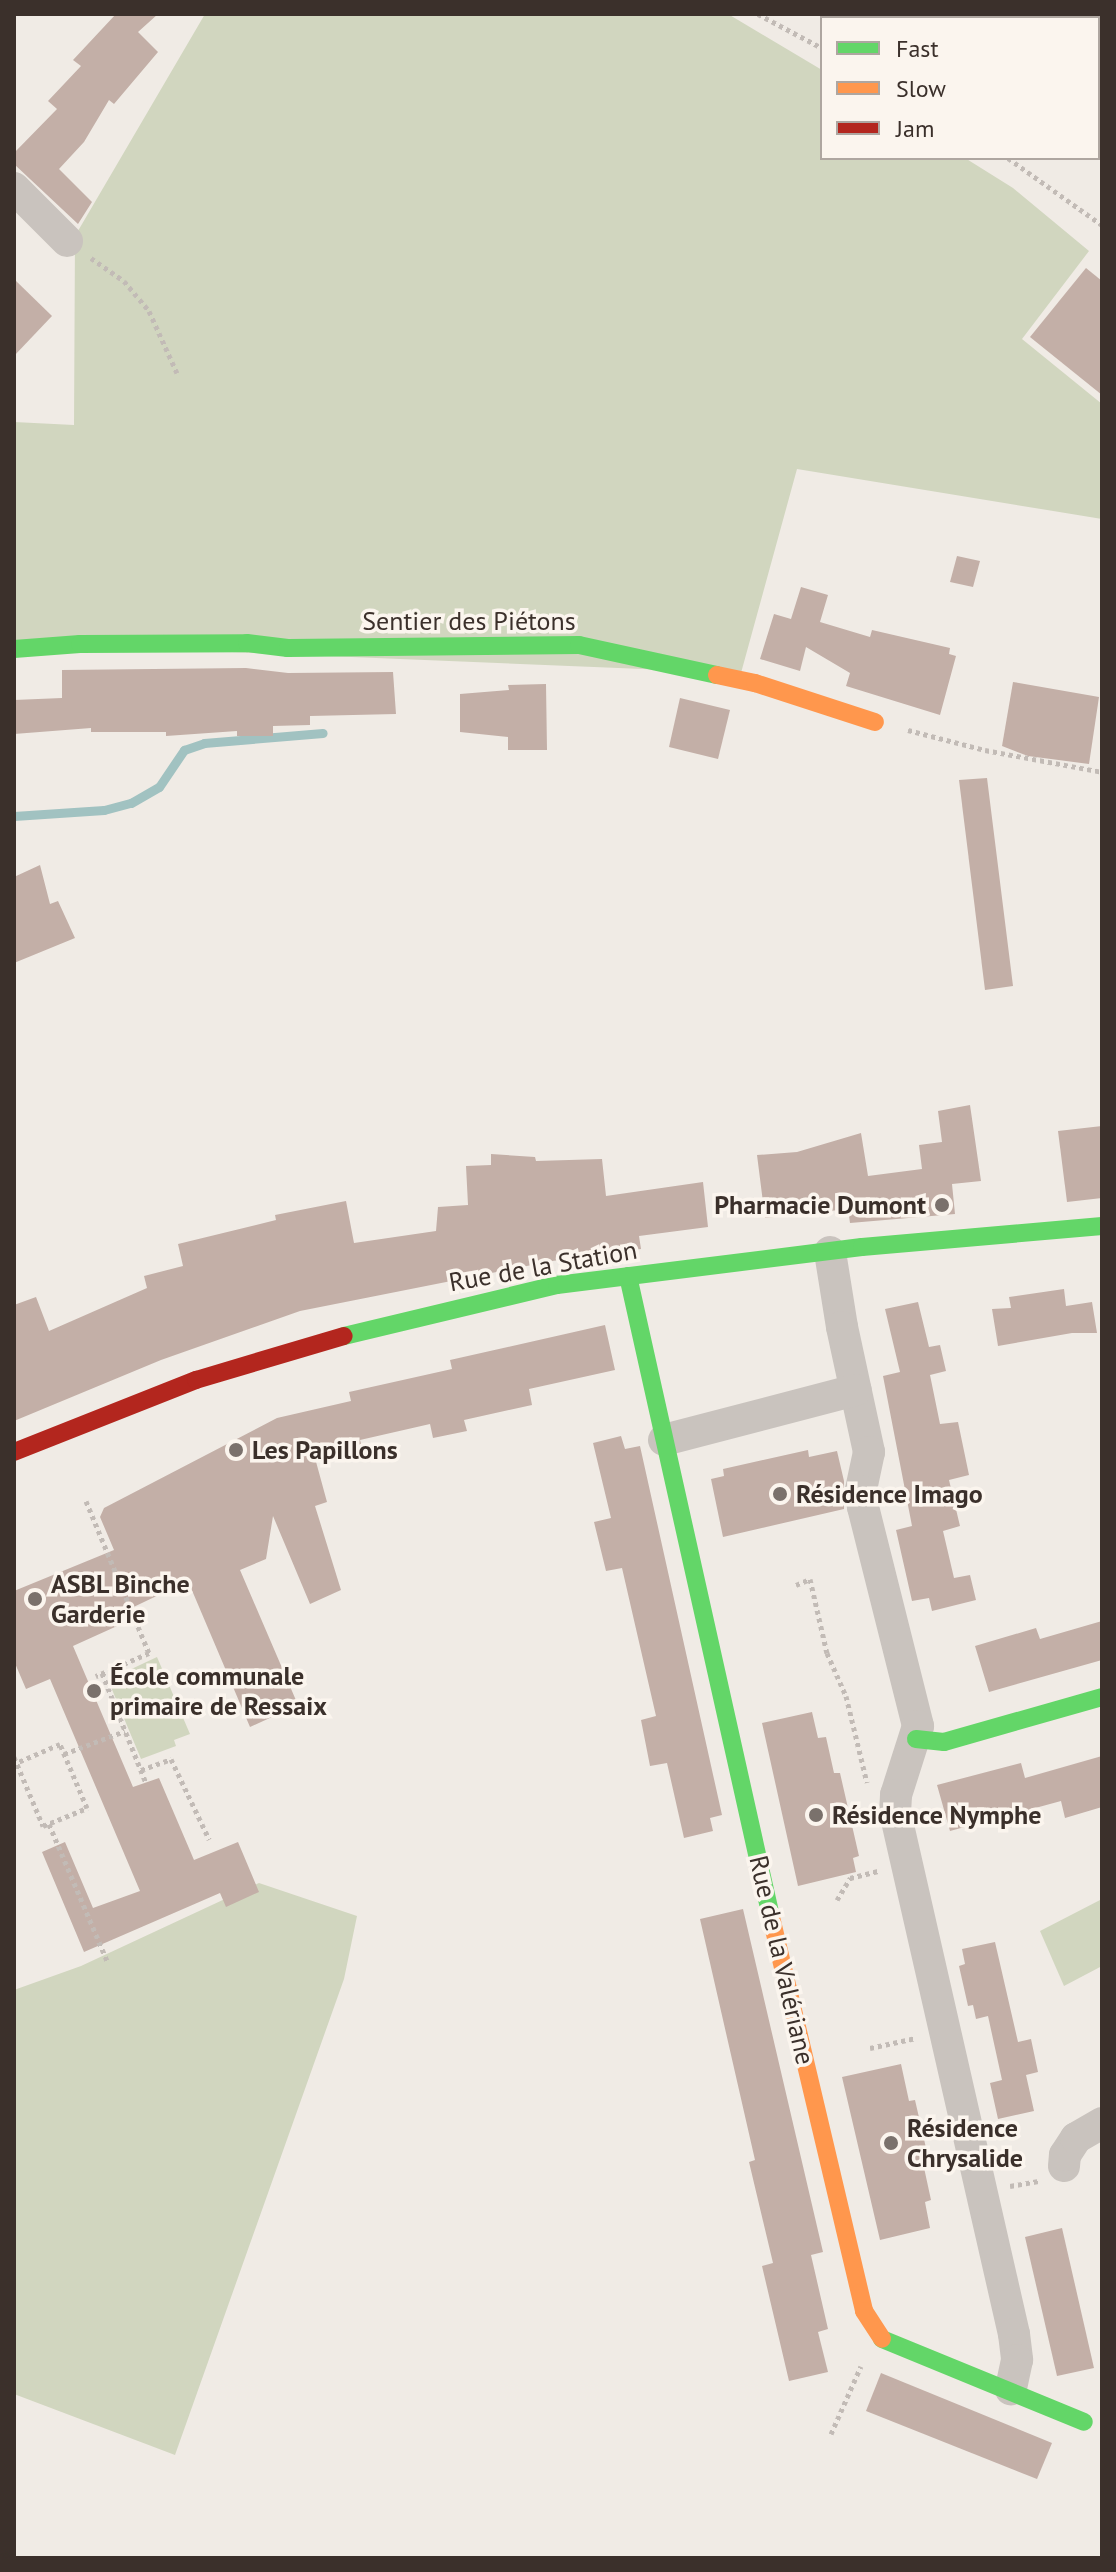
<!DOCTYPE html>
<html>
<head>
<meta charset="utf-8">
<style>
  body { margin:0 }
  #map { position:relative; width:1116px; height:2572px; overflow:hidden; background:#f0ebe5; font-family:"PT Sans",sans-serif }
  div>[style] { position:absolute }
  [style*='--x'] { left:calc(var(--x)*1px); top:calc(var(--y)*1px); width:calc(var(--w)*1px); rotate:calc(var(--a)*1deg) }
  .green>* { inset:0; background:#d1d6bf }
  .stream>* { height:9px; margin:-4.5px; padding:0 4.5px; transform-origin:4.5px; border-radius:4.5px; background:#a1c2c1 }
  .building>* { inset:0; background:#c3afa7 }
  .path>* { height:5px; margin-top:-2.5px; transform-origin:0; background:repeating-linear-gradient(90deg,#c2bbb6 0 4px,transparent 0 8px) }
  .street>* { height:32px; margin:-16px; padding:0 16px; transform-origin:16px; border-radius:16px; background:#c9c3be }
  .fast>* { height:18px; margin:-9px; padding:0 9px; transform-origin:9px; border-radius:9px; background:#63d668 }
  .slow>* { height:18px; margin:-9px; padding:0 9px; transform-origin:9px; border-radius:9px; background:#ff974d }
  .jam>* { height:18px; margin:-9px; padding:0 9px; transform-origin:9px; border-radius:9px; background:#b3261e }
  .rail>* { height:9px; margin-top:-4.5px; transform-origin:0; background:repeating-linear-gradient(90deg,#fbf5ee 0 18px,#b1aca8 0 36px); box-sizing:border-box; border-block:2px solid #b1aca8 }
  .dots>* { width:22px; height:22px; translate:-50% -50%; box-sizing:border-box; border:4px solid #fbf5ee; border-radius:50% }
  span { translate:-50% -50%; white-space:nowrap; text-align:center; line-height:1.15; -webkit-text-stroke:7px #fbf5ee; paint-order:stroke }
  .street-label { font-size:26px; color:#3b302b }
  .poi-label { font-size:26px; color:#3b302b; font-weight:700 }
  .right { translate:-100% -50%; text-align:right }
  .left { translate:0 -50%; text-align:left }
  .frame { position:absolute; inset:0; border:16px solid #3b302b; pointer-events:none }
  .legend { position:absolute; left:820px; top:16px; width:280px; height:144px; box-sizing:border-box; background:#fbf5ee; border:2px solid #aea6a0; margin:0; padding:10px 14px; list-style:none; font-size:24px; color:#3b302b }
  .legend li { display:flex; align-items:center; gap:16px; height:40px }
  .legend b { width:40px; border:2px solid #aea6a0 }
</style>
</head>
<body>
<div id="map">
  <div class="green">
    <i style="clip-path:polygon(205px 14px,728px 14px,822px 70px,822px 158px,965px 158px,1013px 188px,1089px 251px,1022px 339px,1102px 404px,1102px 519px,797px 469px,741px 673px,14px 643px,14px 422px,74px 425px,75px 236px)"></i>
    <i style="clip-path:polygon(958px 14px,1102px 14px,1102px 106px,1098px 104px,1098px 18px,954px 18px)"></i>
    <i style="clip-path:polygon(157px 1657px,190px 1734px,174px 1740px,176px 1746px,141px 1759px,108px 1680px)"></i>
    <i style="clip-path:polygon(259px 1883px,357px 1916px,344px 1979px,175px 2455px,14px 2394px,14px 1990px,81px 1966px)"></i>
    <i style="clip-path:polygon(1102px 1899px,1102px 1966px,1064px 1986px,1040px 1931px)"></i>
  </div>
  <div class="stream">
    <i style="--x:14;--y:816;--w:90;--a:-3.8"></i>
    <i style="--x:104;--y:810;--w:28;--a:-15"></i>
    <i style="--x:131;--y:803;--w:32;--a:-30"></i>
    <i style="--x:159;--y:787;--w:45;--a:-56"></i>
    <i style="--x:184;--y:750;--w:21;--a:-19"></i>
    <i style="--x:204;--y:743;--w:119;--a:-4.8"></i>
  </div>
  <div class="building">
    <i style="clip-path:polygon(116px 14px,158px 14px,138px 32px,158px 52px,114px 104px,109px 100px,84px 142px,59px 169px,92px 202px,78px 224px,14px 164px,14px 153px,57px 109px,48px 101px,81px 66px,73px 60px)"></i>
    <i style="clip-path:polygon(1086px 268px,1102px 281px,1102px 395px,1030px 337px)"></i>
    <i style="clip-path:polygon(14px 279px,52px 316px,14px 356px)"></i>
    <i style="clip-path:polygon(957px 556px,980px 561px,973px 587px,950px 582px)"></i>
    <i style="clip-path:polygon(801px 587px,828px 595px,820px 622px,870px 637px,872px 630px,950px 648px,949px 654px,956px 656px,940px 715px,846px 686px,850px 673px,806px 647px,800px 671px,760px 659px,774px 614px,791px 619px)"></i>
    <i style="clip-path:polygon(246px 668px,288px 673px,393px 672px,396px 714px,310px 716px,310px 725px,273px 726px,273px 736px,237px 736px,237px 731px,166px 736px,166px 732px,91px 732px,91px 728px,14px 734px,14px 700px,62px 698px,62px 670px)"></i>
    <i style="clip-path:polygon(1013px 682px,1099px 697px,1089px 764px,1028px 756px,1002px 746px)"></i>
    <i style="clip-path:polygon(546px 684px,547px 750px,508px 750px,508px 737px,460px 732px,460px 694px,509px 690px,508px 685px)"></i>
    <i style="clip-path:polygon(680px 698px,730px 710px,718px 759px,669px 747px)"></i>
    <i style="clip-path:polygon(987px 778px,1013px 986px,985px 990px,959px 780px)"></i>
    <i style="clip-path:polygon(40px 865px,50px 904px,58px 901px,75px 938px,14px 963px,14px 877px)"></i>
    <i style="clip-path:polygon(970px 1105px,981px 1181px,952px 1184px,955px 1214px,850px 1223px,848px 1209px,765px 1218px,757px 1155px,797px 1152px,861px 1133px,868px 1176px,922px 1169px,919px 1145px,942px 1142px,938px 1111px)"></i>
    <i style="clip-path:polygon(1102px 1126px,1102px 1198px,1067px 1202px,1058px 1131px)"></i>
    <i style="clip-path:polygon(491px 1154px,535px 1157px,536px 1161px,602px 1159px,606px 1196px,703px 1182px,708px 1227px,639px 1236px,641px 1249px,552px 1261px,300px 1311px,161px 1360px,14px 1421px,14px 1305px,36px 1297px,49px 1331px,147px 1288px,144px 1276px,183px 1266px,178px 1244px,276px 1220px,275px 1215px,346px 1201px,354px 1243px,436px 1231px,438px 1207px,468px 1205px,466px 1166px,491px 1165px)"></i>
    <i style="clip-path:polygon(1064px 1289px,1066px 1306px,1092px 1302px,1097px 1333px,1072px 1333px,998px 1346px,992px 1309px,1011px 1308px,1009px 1297px)"></i>
    <i style="clip-path:polygon(918px 1302px,929px 1347px,940px 1345px,946px 1371px,930px 1375px,940px 1424px,958px 1422px,969px 1475px,949px 1480px,960px 1526px,943px 1531px,954px 1578px,970px 1575px,976px 1600px,932px 1611px,929px 1598px,912px 1601px,896px 1530px,912px 1526px,883px 1376px,900px 1372px,885px 1309px)"></i>
    <i style="clip-path:polygon(605px 1325px,615px 1370px,529px 1389px,532px 1405px,464px 1420px,467px 1431px,433px 1438px,430px 1424px,360px 1440px,362px 1447px,315px 1458px,327px 1502px,315px 1506px,341px 1590px,310px 1604px,273px 1516px,266px 1559px,240px 1570px,298px 1705px,250px 1727px,188px 1581px,121px 1613px,126px 1622px,73px 1646px,133px 1787px,159px 1778px,194px 1860px,238px 1842px,259px 1892px,226px 1907px,220px 1893px,84px 1952px,42px 1852px,65px 1842px,93px 1908px,140px 1891px,50px 1679px,26px 1689px,14px 1661px,14px 1591px,114px 1550px,100px 1517px,104px 1508px,277px 1418px,351px 1401px,349px 1392px,452px 1369px,450px 1360px)"></i>
    <i style="clip-path:polygon(621px 1436px,625px 1449px,640px 1446px,722px 1815px,710px 1818px,713px 1831px,684px 1838px,667px 1763px,650px 1766px,641px 1720px,656px 1716px,622px 1568px,606px 1571px,594px 1522px,611px 1518px,593px 1443px)"></i>
    <i style="clip-path:polygon(808px 1450px,809px 1457px,837px 1451px,844px 1481px,844px 1509px,723px 1537px,711px 1479px,724px 1476px,723px 1469px)"></i>
    <i style="clip-path:polygon(1102px 1621px,1102px 1660px,989px 1692px,975px 1646px,1036px 1628px,1040px 1639px)"></i>
    <i style="clip-path:polygon(812px 1712px,818px 1738px,826px 1737px,834px 1773px,840px 1773px,859px 1856px,853px 1858px,856px 1872px,798px 1886px,762px 1723px)"></i>
    <i style="clip-path:polygon(1102px 1756px,1102px 1807px,1065px 1818px,1061px 1801px,950px 1831px,937px 1785px,1021px 1763px,1025px 1778px)"></i>
    <i style="clip-path:polygon(743px 1909px,823px 2252px,811px 2255px,828px 2329px,818px 2332px,828px 2372px,789px 2381px,762px 2266px,773px 2263px,749px 2162px,755px 2160px,700px 1919px)"></i>
    <i style="clip-path:polygon(995px 1942px,1018px 2042px,1031px 2039px,1038px 2072px,1026px 2075px,1034px 2111px,998px 2119px,990px 2083px,1002px 2080px,988px 2016px,976px 2019px,973px 2005px,968px 2006px,959px 1966px,965px 1964px,962px 1949px)"></i>
    <i style="clip-path:polygon(901px 2064px,909px 2101px,915px 2100px,929px 2161px,923px 2163px,931px 2200px,925px 2202px,930px 2228px,880px 2240px,842px 2077px)"></i>
    <i style="clip-path:polygon(1062px 2228px,1094px 2368px,1057px 2376px,1025px 2237px)"></i>
    <i style="clip-path:polygon(881px 2373px,1052px 2443px,1037px 2479px,866px 2411px)"></i>
  </div>
  <div class="path">
    <i style="--x:758;--y:14;--w:72;--a:28"></i>
    <i style="--x:1008;--y:158;--w:115;--a:35.5"></i>
    <i style="--x:91;--y:258;--w:40;--a:34.9"></i>
    <i style="--x:124;--y:281;--w:39;--a:50"></i>
    <i style="--x:149;--y:311;--w:68;--a:65.7"></i>
    <i style="--x:908;--y:730;--w:80;--a:14.6"></i>
    <i style="--x:985;--y:750;--w:119;--a:10.6"></i>
    <i style="--x:86;--y:1501;--w:165;--a:67.5"></i>
    <i style="--x:149;--y:1653;--w:58;--a:156.5"></i>
    <i style="--x:796;--y:1585;--w:15;--a:-23"></i>
    <i style="--x:810;--y:1579;--w:76;--a:77.1"></i>
    <i style="--x:827;--y:1653;--w:47;--a:66.2"></i>
    <i style="--x:846;--y:1696;--w:89;--a:76.4"></i>
    <i style="--x:102;--y:1673;--w:118;--a:68.2"></i>
    <i style="--x:64;--y:1754;--w:65;--a:-20.7"></i>
    <i style="--x:14;--y:1757;--w:75;--a:67.2"></i>
    <i style="--x:43;--y:1826;--w:48;--a:-22.2"></i>
    <i style="--x:87;--y:1808;--w:69;--a:-112.9"></i>
    <i style="--x:60;--y:1744;--w:48;--a:156.6"></i>
    <i style="--x:141;--y:1770;--w:32;--a:-20"></i>
    <i style="--x:171;--y:1759;--w:89;--a:64.6"></i>
    <i style="--x:49;--y:1824;--w:151;--a:67"></i>
    <i style="--x:837;--y:1900;--w:26;--a:-59"></i>
    <i style="--x:850;--y:1878;--w:30;--a:-14"></i>
    <i style="--x:870;--y:2048;--w:47;--a:-12.3"></i>
    <i style="--x:1010;--y:2186;--w:29;--a:-10"></i>
    <i style="--x:831;--y:2434;--w:74;--a:-66.2"></i>
  </div>
  <div class="street">
    <i style="--x:14;--y:188;--w:75;--a:45"></i>
    <i style="--x:830;--y:1252;--w:76;--a:80.9"></i>
    <i style="--x:842;--y:1327;--w:128;--a:77.8"></i>
    <i style="--x:869;--y:1452;--w:40;--a:102"></i>
    <i style="--x:861;--y:1491;--w:16;--a:83"></i>
    <i style="--x:863;--y:1507;--w:226;--a:75.9"></i>
    <i style="--x:918;--y:1726;--w:72;--a:107.7"></i>
    <i style="--x:896;--y:1795;--w:17;--a:93"></i>
    <i style="--x:895;--y:1812;--w:535;--a:77.16"></i>
    <i style="--x:1014;--y:2334;--w:26;--a:83"></i>
    <i style="--x:1017;--y:2360;--w:30;--a:102"></i>
    <i style="--x:664;--y:1440;--w:198;--a:-14.6"></i>
    <i style="--x:1064;--y:2166;--w:11;--a:-85"></i>
    <i style="--x:1065;--y:2155;--w:20;--a:-57"></i>
    <i style="--x:1076;--y:2138;--w:30;--a:-30"></i>
  </div>
  <div class="fast">
    <i style="--x:14;--y:649;--w:66;--a:-4.3"></i>
    <i style="--x:80;--y:644;--w:167;--a:-0.3"></i>
    <i style="--x:247;--y:643;--w:41;--a:7"></i>
    <i style="--x:288;--y:648;--w:291;--a:-0.6"></i>
    <i style="--x:579;--y:645;--w:141;--a:12.3"></i>
    <i style="--x:628;--y:1276;--w:657;--a:77.42"></i>
    <i style="--x:344;--y:1336;--w:219;--a:-13.5"></i>
    <i style="--x:557;--y:1285;--w:307;--a:-7.1"></i>
    <i style="--x:862;--y:1247;--w:241;--a:-5"></i>
    <i style="--x:916;--y:1739;--w:28;--a:6"></i>
    <i style="--x:944;--y:1742;--w:164;--a:-15.9"></i>
    <i style="--x:882;--y:2339;--w:218;--a:22.3"></i>
  </div>
  <div class="slow">
    <i style="--x:717;--y:675;--w:39;--a:12"></i>
    <i style="--x:755;--y:683;--w:126;--a:18"></i>
    <i style="--x:771;--y:1917;--w:405;--a:76.7"></i>
    <i style="--x:864;--y:2311;--w:33;--a:57"></i>
  </div>
  <div class="jam">
    <i style="--x:14;--y:1452;--w:196;--a:-21.6"></i>
    <i style="--x:196;--y:1380;--w:154;--a:-16.6"></i>
  </div>
  <div class="rail">
    <i style="--x:899;--y:14;--w:8;--a:30"></i>
    <i style="--x:1098;--y:137;--w:4;--a:27"></i>
  </div>
  <div class="dots">
    <i style="left:942px;top:1205px;background:#7a716c"></i>
    <i style="left:236px;top:1450px;background:#7a716c"></i>
    <i style="left:780px;top:1494px;background:#7a716c"></i>
    <i style="left:35px;top:1599px;background:#7a716c"></i>
    <i style="left:94px;top:1691px;background:#7a716c"></i>
    <i style="left:816px;top:1815px;background:#7a716c"></i>
    <i style="left:891px;top:2143px;background:#7a716c"></i>
  </div>
  <div class="street-label">
    <span style="left:469px;top:621px">Sentier des Piétons</span>
    <span style="left:543px;top:1266px;rotate:-10deg">Rue de la Station</span>
    <span style="left:782px;top:1960px;rotate:77deg">Rue de la Valériane</span>
  </div>
  <div class="poi-label">
    <span class="right" style="left:926px;top:1205px">Pharmacie Dumont</span>
    <span class="left" style="left:252px;top:1450px">Les Papillons</span>
    <span class="left" style="left:796px;top:1494px">Résidence Imago</span>
    <span class="left" style="left:51px;top:1599px">ASBL Binche<br>Garderie</span>
    <span class="left" style="left:110px;top:1691px">École communale<br>primaire de Ressaix</span>
    <span class="left" style="left:832px;top:1815px">Résidence Nymphe</span>
    <span class="left" style="left:907px;top:2143px">Résidence<br>Chrysalide</span>
  </div>
  <div class="frame"></div>
  <ul class="legend">
  <li><b style="height:10px;background:#63d668"></b>Fast</li>
  <li><b style="height:10px;background:#ff974d"></b>Slow</li>
  <li><b style="height:10px;background:#b3261e"></b>Jam</li>
  </ul>
</div>
</body>
</html>
